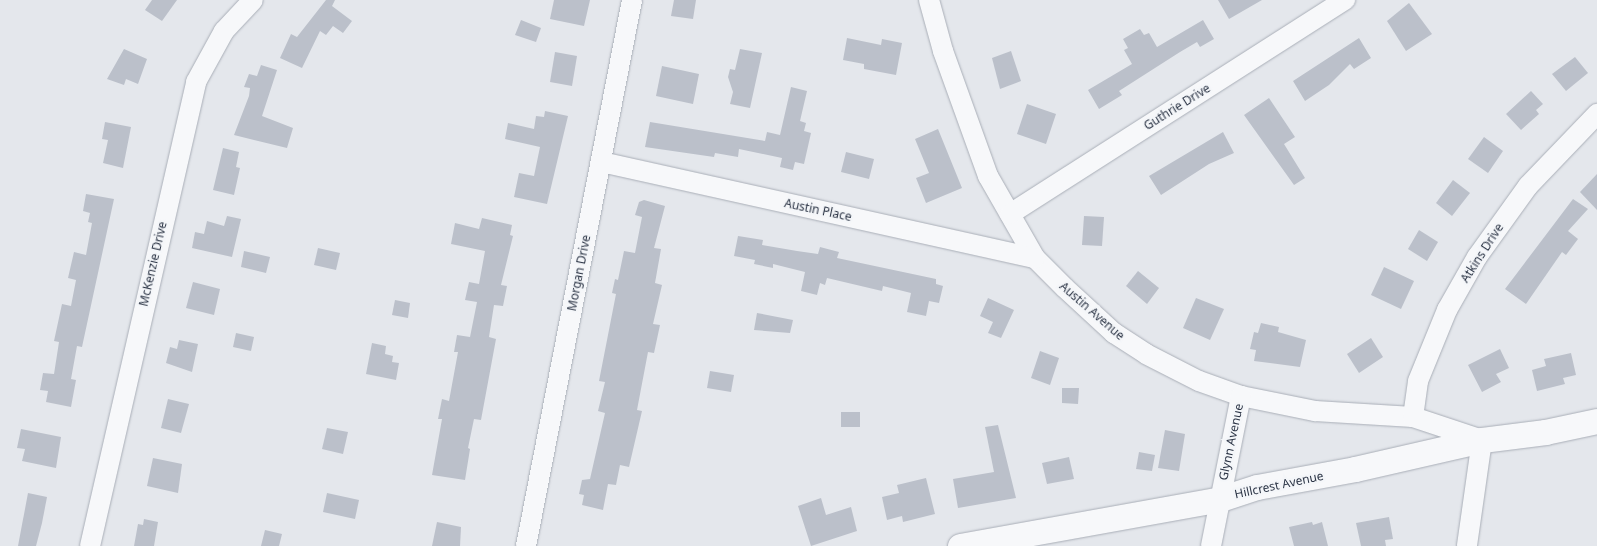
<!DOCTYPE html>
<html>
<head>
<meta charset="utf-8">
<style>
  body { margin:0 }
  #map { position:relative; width:1597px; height:546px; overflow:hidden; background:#e4e7ec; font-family:"Noto Sans",sans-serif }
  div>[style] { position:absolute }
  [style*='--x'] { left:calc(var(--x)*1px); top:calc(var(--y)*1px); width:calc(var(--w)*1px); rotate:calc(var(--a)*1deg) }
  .building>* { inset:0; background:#bbc0ca }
  .roads { filter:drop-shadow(0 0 1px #a9aeb7) drop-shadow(0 0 1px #a9aeb7) }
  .minor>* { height:20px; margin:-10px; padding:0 10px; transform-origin:10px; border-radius:10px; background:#f7f8fa }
  .tertiary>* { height:25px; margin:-12.5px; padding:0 12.5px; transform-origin:12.5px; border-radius:12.5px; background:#f7f8fa }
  span { translate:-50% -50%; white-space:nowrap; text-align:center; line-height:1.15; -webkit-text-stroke:4.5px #f4f6f9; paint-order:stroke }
  .street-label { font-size:12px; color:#2b3445 }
</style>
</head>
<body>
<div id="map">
  <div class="building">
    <i style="clip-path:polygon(152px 0,177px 0,162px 21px,145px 10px)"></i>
    <i style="clip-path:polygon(326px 0,335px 0,332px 6px,352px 21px,343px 33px,333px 26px,326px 35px,320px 31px,302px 68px,280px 58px,291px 34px,297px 37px)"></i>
    <i style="clip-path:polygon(554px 0,590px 0,584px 26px,550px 19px)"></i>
    <i style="clip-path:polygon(674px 0,696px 0,693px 19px,671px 16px)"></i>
    <i style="clip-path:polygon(1218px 0,1262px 0,1229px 19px)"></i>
    <i style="clip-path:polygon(1409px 3px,1432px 34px,1406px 51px,1387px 21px)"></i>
    <i style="clip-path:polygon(521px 20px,541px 28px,536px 42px,515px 35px)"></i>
    <i style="clip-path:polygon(1203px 20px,1214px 39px,1200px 47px,1197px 42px,1180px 52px,1119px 91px,1122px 95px,1099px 109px,1088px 90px,1132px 64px,1124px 50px,1128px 48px,1123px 39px,1140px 29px,1144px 35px,1149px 33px,1157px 47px)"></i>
    <i style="clip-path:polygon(847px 38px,881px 45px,882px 39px,902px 43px,896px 75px,864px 69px,864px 64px,843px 60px)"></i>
    <i style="clip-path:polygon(1359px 38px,1371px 58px,1354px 69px,1350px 64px,1329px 85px,1305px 101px,1293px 81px)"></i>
    <i style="clip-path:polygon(124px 49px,147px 59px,138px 84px,126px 79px,124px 85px,107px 79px)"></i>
    <i style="clip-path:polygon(740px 49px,762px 53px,750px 108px,730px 104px,733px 92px,728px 77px,730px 69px,735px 70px)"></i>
    <i style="clip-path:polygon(1011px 51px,1021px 81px,1000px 89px,992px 58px)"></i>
    <i style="clip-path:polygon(555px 52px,577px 56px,572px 86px,550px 82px)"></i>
    <i style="clip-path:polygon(1575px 57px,1588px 73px,1566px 91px,1552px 74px)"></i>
    <i style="clip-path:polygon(261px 65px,277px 70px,262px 116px,293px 128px,287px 148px,234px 135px,249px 96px,250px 88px,244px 87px,249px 74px,257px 76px)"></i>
    <i style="clip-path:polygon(662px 66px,699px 74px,693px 104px,656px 96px)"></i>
    <i style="clip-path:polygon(791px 87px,807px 91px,800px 121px,806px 123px,804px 131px,811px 133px,804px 164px,795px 162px,793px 170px,780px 167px,782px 158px,739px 149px,738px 157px,715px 153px,714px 157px,645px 147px,650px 122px,765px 141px,767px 132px,780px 135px)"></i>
    <i style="clip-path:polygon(1531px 91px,1543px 104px,1536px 110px,1539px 114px,1521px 130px,1506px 114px)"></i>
    <i style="clip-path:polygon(1269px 98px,1295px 137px,1284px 144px,1305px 178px,1294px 185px,1244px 115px)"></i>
    <i style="clip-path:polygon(1027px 104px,1056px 114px,1046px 144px,1017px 134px)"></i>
    <i style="clip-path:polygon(545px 111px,568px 116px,547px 204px,514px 197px,519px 173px,534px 176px,540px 147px,505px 139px,508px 123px,534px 129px,536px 116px,544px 117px)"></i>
    <i style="clip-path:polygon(105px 122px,131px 127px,123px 168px,103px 163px,108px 140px,102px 139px)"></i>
    <i style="clip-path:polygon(938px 129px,962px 188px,926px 203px,916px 178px,929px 173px,915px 139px)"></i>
    <i style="clip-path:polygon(1223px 132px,1234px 153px,1209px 164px,1161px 195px,1149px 176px)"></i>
    <i style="clip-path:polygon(1484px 137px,1503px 151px,1488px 173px,1468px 159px)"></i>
    <i style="clip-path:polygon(223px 148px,239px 152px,236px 167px,240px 168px,234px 195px,213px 190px)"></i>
    <i style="clip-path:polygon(846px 152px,874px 159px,869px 179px,841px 172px)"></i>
    <i style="clip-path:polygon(1597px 174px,1597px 210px,1580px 192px)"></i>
    <i style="clip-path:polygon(1453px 180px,1470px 193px,1452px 216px,1436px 203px)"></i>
    <i style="clip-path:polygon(86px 194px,114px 199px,82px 347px,77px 346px,71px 379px,76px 380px,71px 407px,46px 402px,48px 391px,40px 390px,43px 373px,54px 374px,59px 342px,54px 341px,62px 304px,71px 306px,76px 280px,68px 278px,74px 252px,86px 255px,92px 223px,88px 222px,90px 213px,83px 211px)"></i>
    <i style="clip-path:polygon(1573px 199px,1588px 209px,1568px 231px,1578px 239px,1566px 255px,1562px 252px,1526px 304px,1505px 289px)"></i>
    <i style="clip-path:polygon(644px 200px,665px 206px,654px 248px,661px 249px,655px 283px,662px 285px,653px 324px,660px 325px,654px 353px,648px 352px,637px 410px,642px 411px,629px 467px,620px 465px,616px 485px,608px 484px,603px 510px,582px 505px,584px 495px,579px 494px,582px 480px,590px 479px,605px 413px,598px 411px,605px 382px,599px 381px,616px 294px,612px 293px,615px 279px,618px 280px,624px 251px,635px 253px,642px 217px,635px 215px,639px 202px)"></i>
    <i style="clip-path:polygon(227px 216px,241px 219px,232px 257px,192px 248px,195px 232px,204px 234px,207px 221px,224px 226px)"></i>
    <i style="clip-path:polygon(1084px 216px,1104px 217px,1102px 246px,1082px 245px)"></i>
    <i style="clip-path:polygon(482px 218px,512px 225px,510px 235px,513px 236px,501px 285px,507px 286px,503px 306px,494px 305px,489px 337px,496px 339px,481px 420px,474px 419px,468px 448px,470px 449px,465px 480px,432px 475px,442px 419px,438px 419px,442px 399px,449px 401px,458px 352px,454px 352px,457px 335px,470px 337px,477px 302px,465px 300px,469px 282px,479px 284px,485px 251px,451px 244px,455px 223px,479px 229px)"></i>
    <i style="clip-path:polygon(1419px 230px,1438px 242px,1427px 261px,1408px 249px)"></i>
    <i style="clip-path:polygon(738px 236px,763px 240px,762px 245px,797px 251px,818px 254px,820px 247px,839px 252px,837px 258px,936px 279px,936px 284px,943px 286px,939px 303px,929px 301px,926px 316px,907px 312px,911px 293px,883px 286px,882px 291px,827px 278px,825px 285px,820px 283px,817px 295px,801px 291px,805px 272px,773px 264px,773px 268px,754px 264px,755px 260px,734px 256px)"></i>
    <i style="clip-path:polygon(318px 248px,340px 253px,336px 270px,314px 265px)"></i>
    <i style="clip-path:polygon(244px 251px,270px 257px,266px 273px,241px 267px)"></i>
    <i style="clip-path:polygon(1384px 267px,1414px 281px,1401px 309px,1371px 295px)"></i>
    <i style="clip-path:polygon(1138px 271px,1159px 288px,1147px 304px,1126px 286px)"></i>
    <i style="clip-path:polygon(193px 282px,220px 289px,214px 315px,186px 308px)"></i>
    <i style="clip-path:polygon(988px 298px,1014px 310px,1001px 338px,988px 333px,993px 322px,980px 316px)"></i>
    <i style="clip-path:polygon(1196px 298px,1224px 309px,1210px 340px,1183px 328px)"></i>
    <i style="clip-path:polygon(395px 300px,410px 303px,408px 318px,392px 315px)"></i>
    <i style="clip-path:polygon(757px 313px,793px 320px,790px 333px,754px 330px)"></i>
    <i style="clip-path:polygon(1261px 323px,1279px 327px,1278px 332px,1306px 340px,1300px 367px,1254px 361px,1256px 350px,1250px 349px,1254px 332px,1258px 333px)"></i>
    <i style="clip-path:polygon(236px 333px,254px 337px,251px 351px,233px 347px)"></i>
    <i style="clip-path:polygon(1371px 338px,1383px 357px,1359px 373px,1347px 354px)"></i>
    <i style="clip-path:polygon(179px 340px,198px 344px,192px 372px,166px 363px,170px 347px,177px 349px)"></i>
    <i style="clip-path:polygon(372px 343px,386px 346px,385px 354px,393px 356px,392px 362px,399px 363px,396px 380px,366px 374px)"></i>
    <i style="clip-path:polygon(1500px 349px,1509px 368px,1496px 374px,1501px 382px,1482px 392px,1468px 365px)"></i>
    <i style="clip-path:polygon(1040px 351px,1059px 358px,1050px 385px,1031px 378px)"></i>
    <i style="clip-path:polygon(1571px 353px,1576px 375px,1563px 378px,1565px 384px,1537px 391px,1532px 370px,1546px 366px,1544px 359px)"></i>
    <i style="clip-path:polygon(710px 371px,734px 375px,731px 392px,707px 388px)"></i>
    <i style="clip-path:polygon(1062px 388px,1079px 388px,1078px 404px,1062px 403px)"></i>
    <i style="clip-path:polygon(168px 399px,189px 404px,181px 433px,161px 428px)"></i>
    <i style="clip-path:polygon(841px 412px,860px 412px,860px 427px,841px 427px)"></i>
    <i style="clip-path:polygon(998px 425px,1016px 498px,958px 508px,953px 479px,994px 472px,985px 427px)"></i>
    <i style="clip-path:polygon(327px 428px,348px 432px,343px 454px,322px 449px)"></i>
    <i style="clip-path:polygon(21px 429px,61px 437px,56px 468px,22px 461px,25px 449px,17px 448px)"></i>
    <i style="clip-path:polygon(1165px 430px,1185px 434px,1179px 471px,1158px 468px)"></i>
    <i style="clip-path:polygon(1139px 452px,1155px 455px,1152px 471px,1136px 469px)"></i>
    <i style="clip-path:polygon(1069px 457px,1074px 479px,1047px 484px,1042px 463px)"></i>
    <i style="clip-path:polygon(153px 458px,182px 464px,178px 493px,147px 486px)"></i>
    <i style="clip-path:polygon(926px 478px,935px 514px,903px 522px,902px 516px,887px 520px,882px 497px,899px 493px,897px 485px)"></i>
    <i style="clip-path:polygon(28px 493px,47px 497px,42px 523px,36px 546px,18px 546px)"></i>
    <i style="clip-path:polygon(327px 493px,359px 500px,355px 519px,323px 512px)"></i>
    <i style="clip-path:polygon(821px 498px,826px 515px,851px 507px,857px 531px,811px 546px,798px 506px)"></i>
    <i style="clip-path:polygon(1389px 517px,1393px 539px,1385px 540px,1386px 546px,1361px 546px,1356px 523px)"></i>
    <i style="clip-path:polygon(144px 519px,158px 522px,154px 546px,134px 546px,138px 524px,143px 525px)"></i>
    <i style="clip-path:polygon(437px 522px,461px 527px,460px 546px,432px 546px)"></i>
    <i style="clip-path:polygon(1312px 522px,1313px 525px,1322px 522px,1328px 546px,1294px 546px,1289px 527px)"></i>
    <i style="clip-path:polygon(265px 530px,282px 534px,279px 546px,261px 546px)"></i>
  </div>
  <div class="roads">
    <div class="minor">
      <i style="--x:929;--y:0;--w:53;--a:74.6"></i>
      <i style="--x:943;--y:51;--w:133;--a:70.2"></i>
      <i style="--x:988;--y:176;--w:95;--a:60.2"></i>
      <i style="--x:1035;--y:258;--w:42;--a:45"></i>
      <i style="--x:1065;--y:288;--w:67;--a:42.6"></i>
      <i style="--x:1114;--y:333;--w:38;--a:33"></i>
      <i style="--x:1146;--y:354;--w:59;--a:27"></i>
      <i style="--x:1199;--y:381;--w:45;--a:19.7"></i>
      <i style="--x:1241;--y:396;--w:76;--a:11.5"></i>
      <i style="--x:1315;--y:411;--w:98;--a:3.5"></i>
      <i style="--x:1413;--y:417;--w:73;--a:18.4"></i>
      <i style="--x:1482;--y:440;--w:107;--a:98.1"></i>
      <i style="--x:601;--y:162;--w:444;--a:12.5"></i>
      <i style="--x:1010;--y:214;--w:398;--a:-32.6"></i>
      <i style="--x:1413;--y:417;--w:36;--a:-82"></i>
      <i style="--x:1418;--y:381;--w:77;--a:-67.8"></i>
      <i style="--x:1447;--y:310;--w:61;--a:-60.5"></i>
      <i style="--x:1477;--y:257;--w:87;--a:-54.3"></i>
      <i style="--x:1528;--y:186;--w:100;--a:-46.2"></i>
      <i style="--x:90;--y:546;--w:476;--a:-77.1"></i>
      <i style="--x:196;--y:82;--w:58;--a:-61.2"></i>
      <i style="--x:224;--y:31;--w:42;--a:-46.9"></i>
      <i style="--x:526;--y:546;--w:556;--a:-79.01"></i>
      <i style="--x:1211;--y:546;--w:153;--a:-78.7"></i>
    </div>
    <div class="tertiary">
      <i style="--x:960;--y:546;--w:264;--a:-10.2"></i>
      <i style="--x:1220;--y:499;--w:39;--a:-18"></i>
      <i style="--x:1257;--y:487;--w:100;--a:-10.4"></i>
      <i style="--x:1355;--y:469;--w:130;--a:-12.9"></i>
      <i style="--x:1482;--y:440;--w:64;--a:-7.2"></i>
      <i style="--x:1545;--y:432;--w:53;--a:-11.9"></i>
    </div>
  </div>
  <div class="street-label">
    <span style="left:1177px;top:107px;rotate:-32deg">Guthrie Drive</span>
    <span style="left:818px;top:210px;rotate:12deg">Austin Place</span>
    <span style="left:1482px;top:253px;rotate:-57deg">Atkins Drive</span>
    <span style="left:153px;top:264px;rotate:-77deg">McKenzie Drive</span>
    <span style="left:579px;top:273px;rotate:-79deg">Morgan Drive</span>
    <span style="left:1092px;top:311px;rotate:41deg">Austin Avenue</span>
    <span style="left:1231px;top:442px;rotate:-78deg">Glynn Avenue</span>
    <span style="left:1279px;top:485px;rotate:-12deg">Hillcrest Avenue</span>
  </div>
</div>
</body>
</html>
